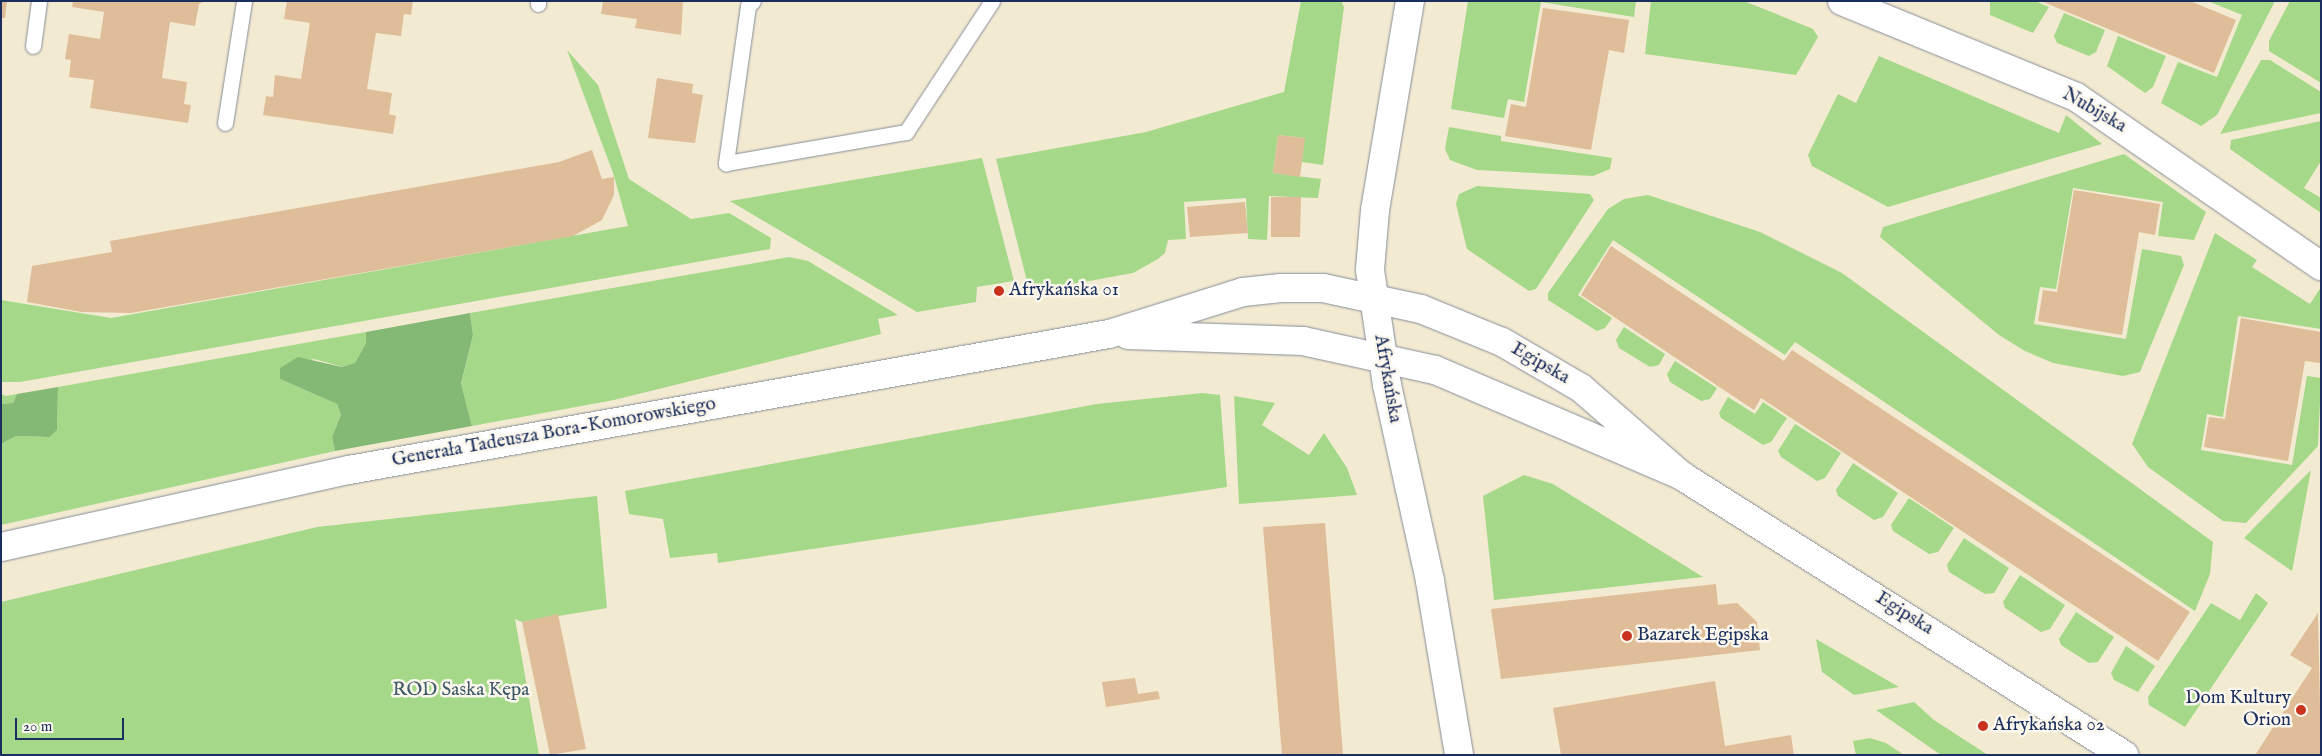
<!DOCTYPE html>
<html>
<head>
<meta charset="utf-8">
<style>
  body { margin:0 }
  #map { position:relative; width:2322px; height:756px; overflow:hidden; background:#f3ead2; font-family:"IM FELL English",serif }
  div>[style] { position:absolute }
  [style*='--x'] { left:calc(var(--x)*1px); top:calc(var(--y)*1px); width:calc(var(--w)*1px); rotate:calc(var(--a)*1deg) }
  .green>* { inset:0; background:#a5d989 }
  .forest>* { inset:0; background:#84b975 }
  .building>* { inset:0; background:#dfbd99 }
  .roads { filter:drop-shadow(0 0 1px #878c98) drop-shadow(0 0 1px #878c98) }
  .lane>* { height:15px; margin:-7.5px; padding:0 7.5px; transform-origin:7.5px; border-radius:7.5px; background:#fff }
  .street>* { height:28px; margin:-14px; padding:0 14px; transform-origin:14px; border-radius:14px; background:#fff }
  .secondary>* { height:28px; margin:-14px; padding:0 14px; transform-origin:14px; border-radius:14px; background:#fff }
  .dots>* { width:14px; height:14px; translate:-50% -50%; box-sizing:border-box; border:2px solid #fbf7ec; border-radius:50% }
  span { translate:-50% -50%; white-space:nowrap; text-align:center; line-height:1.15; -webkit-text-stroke:5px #fbf7ec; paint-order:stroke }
  .street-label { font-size:19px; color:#1b2f5e }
  .poi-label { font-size:19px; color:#1b2f5e }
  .left { translate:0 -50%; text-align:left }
  .right { translate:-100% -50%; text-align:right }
  .park-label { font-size:19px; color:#3e5a69 }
  .frame { position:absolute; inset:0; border:2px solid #1b2f5e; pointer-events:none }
  .scale { position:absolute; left:15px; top:718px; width:109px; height:22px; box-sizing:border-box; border:2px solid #1b2f5e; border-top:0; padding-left:6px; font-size:15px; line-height:18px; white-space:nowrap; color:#1b2f5e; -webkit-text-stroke:4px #fbf7ec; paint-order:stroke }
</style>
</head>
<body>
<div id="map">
  <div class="green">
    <i style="clip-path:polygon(1301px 1px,1341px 1px,1344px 7px,1323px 165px,1302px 162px,1304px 138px,1278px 135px,1273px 173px,1321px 179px,1318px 198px,1269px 196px,1267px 240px,1248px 239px,1246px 198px,1184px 202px,1186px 239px,1168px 240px,1165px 253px,1158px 259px,1133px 273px,1034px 291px,1028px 285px,996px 159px,1146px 132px,1284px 92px)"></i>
    <i style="clip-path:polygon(1468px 1px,1636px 1px,1634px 17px,1541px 2px,1524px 102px,1508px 99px,1504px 118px,1451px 109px)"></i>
    <i style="clip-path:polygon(1651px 1px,1744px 1px,1813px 29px,1818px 37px,1796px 75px,1645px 54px)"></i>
    <i style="clip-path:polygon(1990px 1px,2035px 1px,2049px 7px,2033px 33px,1990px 15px)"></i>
    <i style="clip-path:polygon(2208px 1px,2275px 1px,2217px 115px,2201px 126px,2161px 103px,2178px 62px,2217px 77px,2242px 15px)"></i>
    <i style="clip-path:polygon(2290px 1px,2321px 1px,2321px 83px,2269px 51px,2269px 41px)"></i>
    <i style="clip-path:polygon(2064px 13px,2105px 30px,2096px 52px,2089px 56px,2057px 43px,2054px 36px)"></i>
    <i style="clip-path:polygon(2118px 36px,2166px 56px,2153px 87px,2145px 93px,2107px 66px)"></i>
    <i style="clip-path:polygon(567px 50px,598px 85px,629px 179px,691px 219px,729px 213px,771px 238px,770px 249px,20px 382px,1px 382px,1px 300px,111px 318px,628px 226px,613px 173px)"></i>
    <i style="clip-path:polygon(1879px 56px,2059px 133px,2066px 115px,2102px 144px,1888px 207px,1812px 166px,1808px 155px,1838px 94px,1856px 103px)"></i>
    <i style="clip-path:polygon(2261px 60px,2270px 60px,2321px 92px,2321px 113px,2220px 134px)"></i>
    <i style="clip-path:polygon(2321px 121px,2321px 161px,2304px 188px,2321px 198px,2321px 213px,2230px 149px,2231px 140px)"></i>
    <i style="clip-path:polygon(1449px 127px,1501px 136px,1501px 141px,1612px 158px,1610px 169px,1593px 176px,1477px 170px,1450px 160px,1445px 149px)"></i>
    <i style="clip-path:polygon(2124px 154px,2206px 212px,2194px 240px,2158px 236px,2163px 202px,2073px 188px,2056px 289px,2040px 287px,2034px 324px,2126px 339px,2142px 249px,2181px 256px,2184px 265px,2140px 372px,2123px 376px,2053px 363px,2025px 351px,1999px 335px,1880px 237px,1883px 227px)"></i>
    <i style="clip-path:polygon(982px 158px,1014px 281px,977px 287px,976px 302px,917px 312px,730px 201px)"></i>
    <i style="clip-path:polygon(1477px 186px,1590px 194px,1594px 200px,1536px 289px,1529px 291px,1467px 249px,1456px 204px,1459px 194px)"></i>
    <i style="clip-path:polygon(1648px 195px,1760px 232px,1842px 273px,2213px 542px,2210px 574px,2195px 611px,1795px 342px,1785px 355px,1613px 240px,1578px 295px,1612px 318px,1605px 328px,1597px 331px,1548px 300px,1548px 293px,1608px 209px,1624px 199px)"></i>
    <i style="clip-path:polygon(2215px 233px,2257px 260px,2252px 267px,2310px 304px,2321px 287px,2321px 329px,2238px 316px,2223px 417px,2207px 414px,2201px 450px,2292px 465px,2307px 376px,2321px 378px,2318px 446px,2246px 523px,2223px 521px,2148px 467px,2132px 444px)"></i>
    <i style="clip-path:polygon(789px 257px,808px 261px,898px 315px,878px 319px,881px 334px,614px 400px,472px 426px,461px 385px,473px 335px,470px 313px)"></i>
    <i style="clip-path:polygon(1624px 327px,1665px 354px,1659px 365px,1650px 367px,1619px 348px,1616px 340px)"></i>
    <i style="clip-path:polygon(366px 332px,366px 343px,355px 363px,343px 367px,314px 359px,280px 368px,280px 379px,337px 404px,341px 415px,332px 437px,335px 451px,1px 525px,1px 444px,16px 436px,50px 437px,57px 430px,58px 387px)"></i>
    <i style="clip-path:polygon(1675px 361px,1717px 388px,1710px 399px,1701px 401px,1670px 382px,1667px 374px)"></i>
    <i style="clip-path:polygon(1202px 393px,1220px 395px,1227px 487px,718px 563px,717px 553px,670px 558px,663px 519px,629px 514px,625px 491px,1097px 404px)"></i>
    <i style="clip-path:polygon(1px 394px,6px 396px,17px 394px,13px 403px,2px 404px)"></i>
    <i style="clip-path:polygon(1234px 396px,1275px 403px,1262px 425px,1309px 455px,1324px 433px,1347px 468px,1357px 495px,1239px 504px)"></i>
    <i style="clip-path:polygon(1728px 397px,1755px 414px,1763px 402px,1787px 418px,1771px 442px,1763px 445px,1721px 418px,1719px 413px)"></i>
    <i style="clip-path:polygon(1795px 424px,1841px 453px,1825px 478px,1817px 481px,1781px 457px,1778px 451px)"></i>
    <i style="clip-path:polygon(1853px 463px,1898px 493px,1883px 517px,1874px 520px,1838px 496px,1836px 490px)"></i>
    <i style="clip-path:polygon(2311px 470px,2292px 571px,2244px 538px)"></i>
    <i style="clip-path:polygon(1524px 475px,1553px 484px,1703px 577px,1494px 600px,1483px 496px)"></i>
    <i style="clip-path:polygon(597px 496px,607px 608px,522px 622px,515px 619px,539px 755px,1px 755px,1px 602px,317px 527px)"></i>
    <i style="clip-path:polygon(1909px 498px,1954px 528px,1938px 552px,1929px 554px,1893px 531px,1891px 525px)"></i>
    <i style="clip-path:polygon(1964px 538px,2009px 568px,1994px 593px,1985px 594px,1949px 572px,1947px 565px)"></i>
    <i style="clip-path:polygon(2020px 575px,2065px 605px,2050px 629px,2041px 632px,2005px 608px,2003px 602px)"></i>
    <i style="clip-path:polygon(2256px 593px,2268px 603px,2185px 727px,2149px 705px,2148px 697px,2211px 603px,2240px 620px)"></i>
    <i style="clip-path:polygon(2076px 612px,2114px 637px,2098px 662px,2089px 663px,2061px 645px,2059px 639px)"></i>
    <i style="clip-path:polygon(1816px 639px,1899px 687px,1854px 695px,1822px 672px)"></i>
    <i style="clip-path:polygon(2126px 646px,2155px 666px,2138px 692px,2114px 680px,2111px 673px)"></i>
    <i style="clip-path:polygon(1914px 702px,1934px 720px,1988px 755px,1941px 755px,1876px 710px)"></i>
    <i style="clip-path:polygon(1870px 738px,1886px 743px,1904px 755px,1856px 755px,1853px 741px)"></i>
  </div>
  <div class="forest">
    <i style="clip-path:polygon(470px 313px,473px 335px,461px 384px,472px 426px,335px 451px,332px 437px,341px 415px,337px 404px,280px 379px,280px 368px,298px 357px,342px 367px,355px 363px,366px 343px,366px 332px)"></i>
    <i style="clip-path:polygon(58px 387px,57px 430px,50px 437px,16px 436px,1px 444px,1px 404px,13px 403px,17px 394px)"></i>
  </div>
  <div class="building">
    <i style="clip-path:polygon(1px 1px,7px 1px,5px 18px,1px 18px)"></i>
    <i style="clip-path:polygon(73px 1px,206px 1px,199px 4px,195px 26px,170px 22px,162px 78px,187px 82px,184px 104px,191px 105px,188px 123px,90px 108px,94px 80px,69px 77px,71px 60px,65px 59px,69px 34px,100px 39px,104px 12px,72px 7px)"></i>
    <i style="clip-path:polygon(287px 1px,413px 1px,411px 15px,404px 14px,401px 36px,376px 33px,367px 89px,392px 93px,389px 114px,396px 116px,393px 134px,263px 115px,266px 96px,273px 97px,275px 75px,301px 79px,310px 23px,284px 19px)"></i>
    <i style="clip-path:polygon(603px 1px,683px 1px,681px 35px,635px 28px,637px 19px,601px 14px)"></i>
    <i style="clip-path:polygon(2041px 1px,2190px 1px,2236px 20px,2214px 73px)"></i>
    <i style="clip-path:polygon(1543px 8px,1629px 20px,1624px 53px,1609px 50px,1591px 150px,1505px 136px,1511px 104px,1526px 107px)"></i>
    <i style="clip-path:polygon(657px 78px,693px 84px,692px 93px,703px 95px,695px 143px,648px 138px)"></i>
    <i style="clip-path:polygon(1278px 135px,1305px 138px,1300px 177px,1273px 173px)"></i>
    <i style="clip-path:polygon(592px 150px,602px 179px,614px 177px,614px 195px,602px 220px,573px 236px,131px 313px,82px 312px,27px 302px,32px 266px,112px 252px,110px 241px,559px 162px)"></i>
    <i style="clip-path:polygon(2074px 190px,2160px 204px,2155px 235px,2139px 232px,2122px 335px,2038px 321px,2043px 290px,2057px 292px)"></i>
    <i style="clip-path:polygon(1271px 197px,1301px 197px,1300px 237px,1271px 237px)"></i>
    <i style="clip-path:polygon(1245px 202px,1248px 233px,1190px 237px,1187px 207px)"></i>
    <i style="clip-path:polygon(1611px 246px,1784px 361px,1792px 350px,2190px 612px,2158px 661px,1761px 398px,1754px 410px,1581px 295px)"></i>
    <i style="clip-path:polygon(2241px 318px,2321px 332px,2320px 363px,2305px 361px,2288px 461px,2204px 447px,2209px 417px,2225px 419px)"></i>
    <i style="clip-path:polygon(1325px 523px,1343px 755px,1282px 755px,1263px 527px)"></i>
    <i style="clip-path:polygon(1716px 584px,1718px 605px,1737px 603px,1757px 622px,1760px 650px,1501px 679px,1491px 609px)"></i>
    <i style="clip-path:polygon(2318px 613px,2321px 755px,2255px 755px,2312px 668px,2290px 655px)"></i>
    <i style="clip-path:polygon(558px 614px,586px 749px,550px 755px,522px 622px)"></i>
    <i style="clip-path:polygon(1135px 678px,1138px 694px,1158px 691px,1160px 699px,1106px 707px,1102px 682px)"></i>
    <i style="clip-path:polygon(1715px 681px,1725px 746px,1791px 735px,1794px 755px,1561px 755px,1553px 708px)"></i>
  </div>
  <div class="roads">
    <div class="lane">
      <i style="--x:753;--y:1;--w:7;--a:135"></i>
      <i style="--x:748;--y:6;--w:159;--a:98"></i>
      <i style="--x:726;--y:163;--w:183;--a:-9.8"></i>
      <i style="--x:906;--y:132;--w:157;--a:-56.7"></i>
      <i style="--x:538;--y:4;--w:3;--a:-90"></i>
      <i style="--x:33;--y:46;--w:45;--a:-82.4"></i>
      <i style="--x:225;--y:123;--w:123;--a:-81.1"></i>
    </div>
    <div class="street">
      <i style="--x:1410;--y:1;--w:212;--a:99.5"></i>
      <i style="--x:1375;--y:210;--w:60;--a:94.8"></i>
      <i style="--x:1370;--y:270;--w:116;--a:81.6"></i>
      <i style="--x:1387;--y:385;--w:201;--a:77.6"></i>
      <i style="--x:1430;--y:581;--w:176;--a:80.5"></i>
      <i style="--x:1842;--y:1;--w:253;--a:22.3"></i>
      <i style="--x:2076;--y:97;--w:298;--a:34.6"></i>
    </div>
    <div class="secondary">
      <i style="--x:1128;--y:335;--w:175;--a:2"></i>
      <i style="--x:1303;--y:341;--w:135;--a:12.4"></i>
      <i style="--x:1435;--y:370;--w:269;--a:23.2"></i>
      <i style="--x:1682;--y:476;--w:523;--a:32.26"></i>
      <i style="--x:1;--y:547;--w:356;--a:-12.5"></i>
      <i style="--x:349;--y:470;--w:772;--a:-10.15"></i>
      <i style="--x:1109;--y:334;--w:140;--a:-17.4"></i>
      <i style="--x:1243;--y:292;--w:38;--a:-6"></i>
      <i style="--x:1281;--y:288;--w:42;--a:0"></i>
      <i style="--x:1323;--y:288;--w:100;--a:12.1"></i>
      <i style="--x:1421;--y:309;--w:87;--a:22.2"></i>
      <i style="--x:1502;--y:342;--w:91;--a:30.2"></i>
      <i style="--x:1581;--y:388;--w:134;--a:41.1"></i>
    </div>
  </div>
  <div class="dots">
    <i style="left:999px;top:291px;background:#c8321e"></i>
    <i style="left:1627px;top:636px;background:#c8321e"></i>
    <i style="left:2301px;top:710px;background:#c8321e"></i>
    <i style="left:1983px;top:726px;background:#c8321e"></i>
  </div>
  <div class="street-label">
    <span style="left:2094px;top:111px;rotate:30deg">Nubijska</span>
    <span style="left:1540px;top:364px;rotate:30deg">Egipska</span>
    <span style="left:1387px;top:379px;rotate:80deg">Afrykańska</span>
    <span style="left:554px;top:433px;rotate:-10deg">Generała Tadeusza Bora-Komorowskiego</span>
    <span style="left:1904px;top:614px;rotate:32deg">Egipska</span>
  </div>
  <div class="poi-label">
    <span class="left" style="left:1009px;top:291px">Afrykańska 01</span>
    <span class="left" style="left:1637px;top:636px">Bazarek Egipska</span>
    <span class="right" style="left:2291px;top:710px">Dom Kultury<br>Orion</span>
    <span class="left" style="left:1993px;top:726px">Afrykańska 02</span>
  </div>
  <div class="park-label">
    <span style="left:461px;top:691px">ROD Saska Kępa</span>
  </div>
  <div class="frame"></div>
  <div class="scale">20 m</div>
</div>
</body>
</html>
